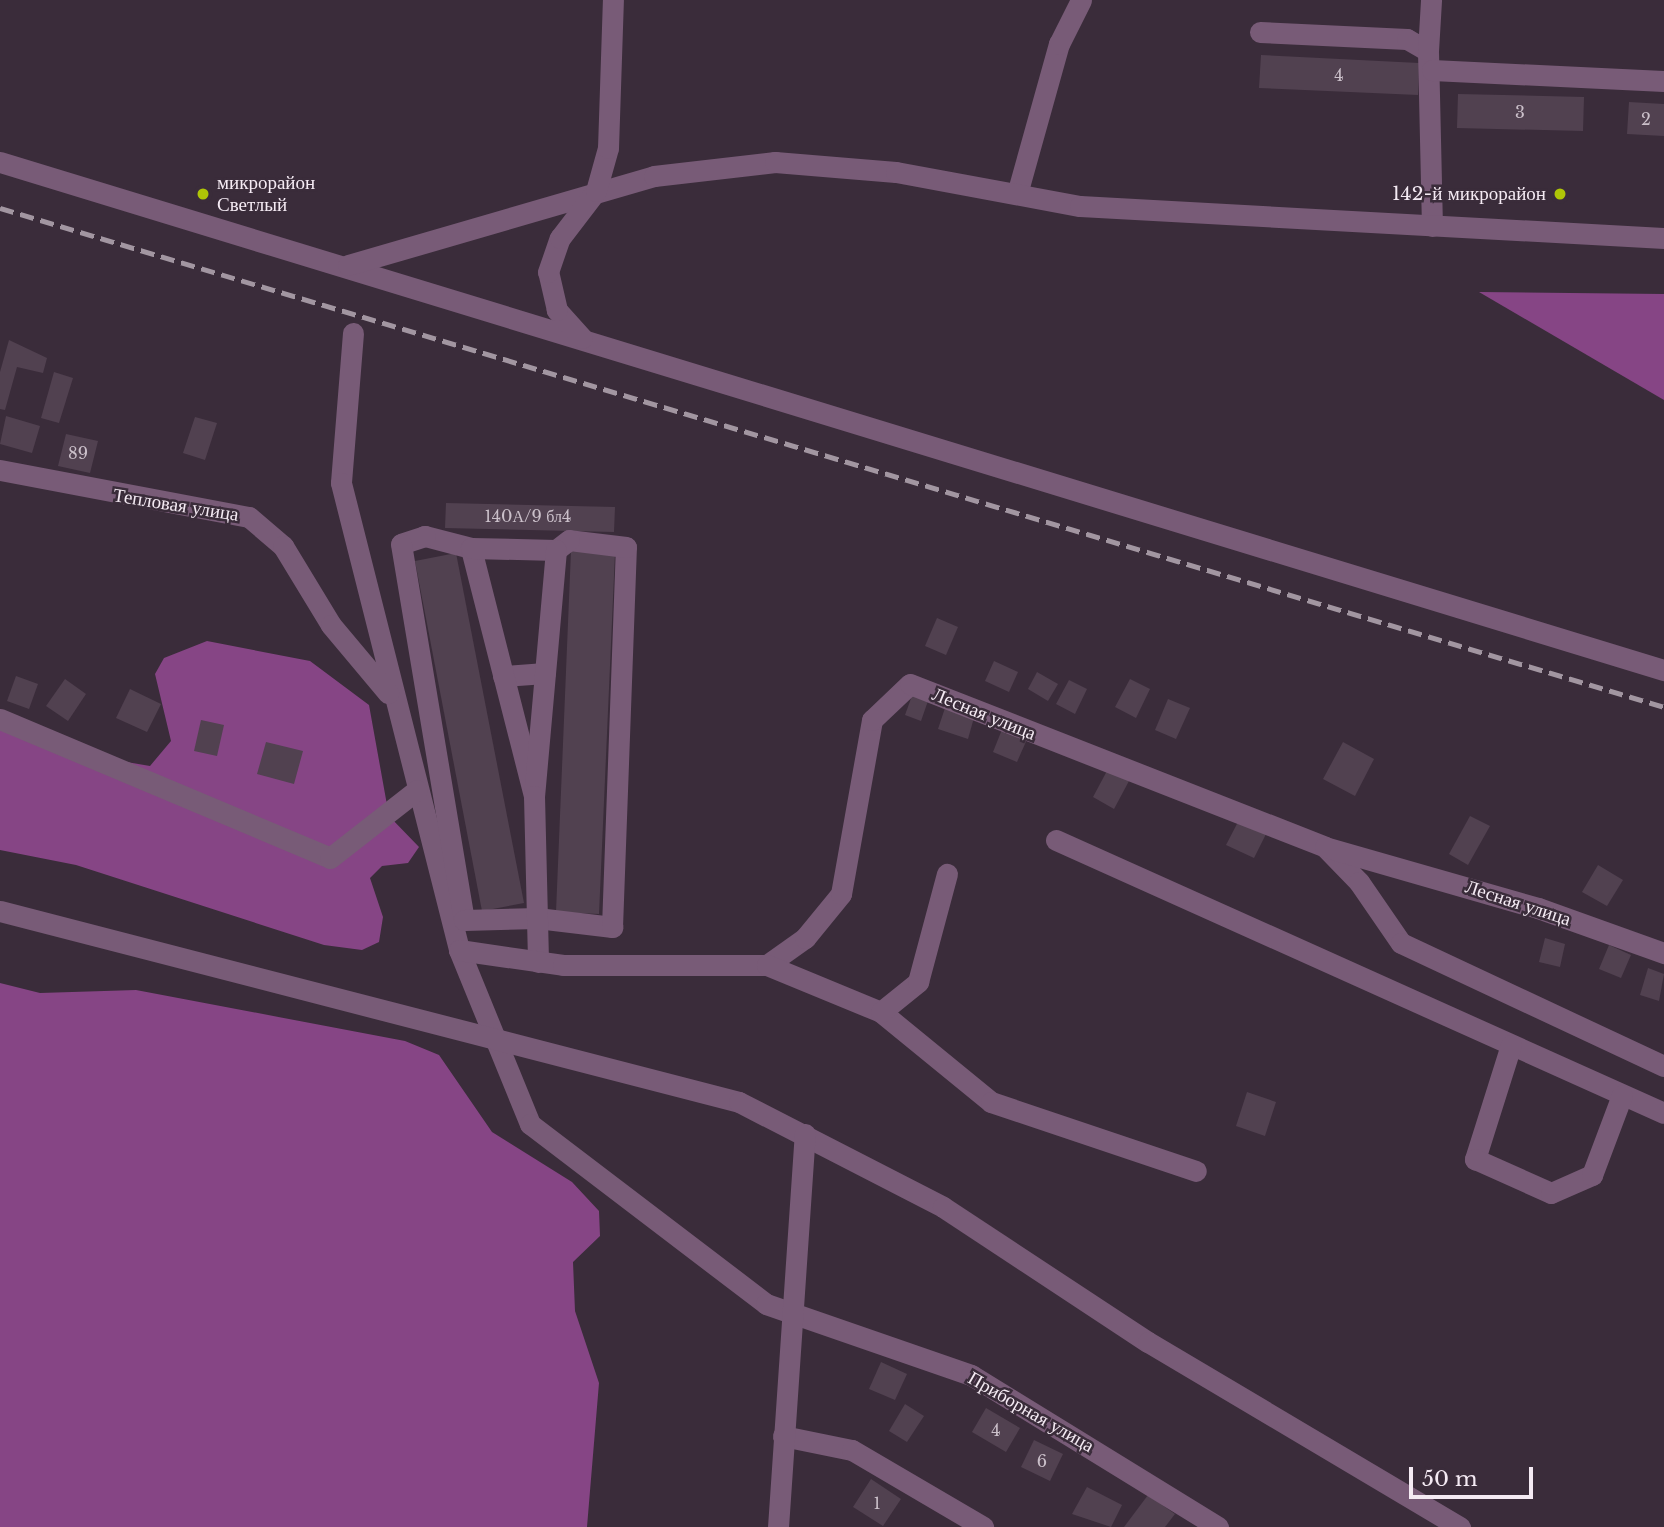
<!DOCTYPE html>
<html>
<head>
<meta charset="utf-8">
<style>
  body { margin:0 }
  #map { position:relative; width:1664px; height:1527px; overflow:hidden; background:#3a2c3a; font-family:"Libre Baskerville",serif }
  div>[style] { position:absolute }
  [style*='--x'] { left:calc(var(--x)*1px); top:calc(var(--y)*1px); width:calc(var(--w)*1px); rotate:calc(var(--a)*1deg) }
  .forest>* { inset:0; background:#864585 }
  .building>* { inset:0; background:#514150 }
  .minor>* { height:21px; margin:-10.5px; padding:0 10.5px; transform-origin:10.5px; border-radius:10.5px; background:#785b77 }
  .rail>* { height:5px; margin-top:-2.5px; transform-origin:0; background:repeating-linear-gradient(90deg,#a296a1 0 14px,transparent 0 21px) }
  .dots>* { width:19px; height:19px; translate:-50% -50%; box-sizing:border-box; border:4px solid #3a2c3a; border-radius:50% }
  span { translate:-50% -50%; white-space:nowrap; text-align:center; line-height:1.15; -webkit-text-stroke:5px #3a2c3a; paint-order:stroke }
  .number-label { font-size:16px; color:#cbc0ca }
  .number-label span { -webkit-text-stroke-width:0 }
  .poi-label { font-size:19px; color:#f4eaf3 }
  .left { translate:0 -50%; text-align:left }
  .right { translate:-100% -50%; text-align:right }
  .street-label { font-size:19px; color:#f4eaf3 }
  .scale { position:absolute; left:1409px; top:1467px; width:124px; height:32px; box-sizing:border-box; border:4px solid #f4eaf3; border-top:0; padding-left:9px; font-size:21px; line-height:24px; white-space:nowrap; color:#f4eaf3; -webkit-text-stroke:5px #3a2c3a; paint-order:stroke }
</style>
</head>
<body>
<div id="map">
  <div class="forest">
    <i style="clip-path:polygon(1479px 292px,1664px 294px,1664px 400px)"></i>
    <i style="clip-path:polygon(207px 641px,310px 661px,369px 705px,389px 816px,419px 847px,408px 863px,382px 866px,370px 878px,383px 917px,379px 942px,362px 950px,324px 945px,76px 865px,0 850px,0 724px,74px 753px,150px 766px,171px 741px,155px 674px,164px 658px)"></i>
    <i style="clip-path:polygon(0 983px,40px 993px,136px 990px,405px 1041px,439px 1055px,492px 1132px,572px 1182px,599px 1211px,600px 1236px,573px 1262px,575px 1311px,599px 1383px,587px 1527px,0 1527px)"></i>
  </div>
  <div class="building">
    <i style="clip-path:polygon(1261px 55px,1419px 63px,1418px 95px,1259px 88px)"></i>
    <i style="clip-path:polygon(1458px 94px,1584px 97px,1583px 131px,1457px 128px)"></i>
    <i style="clip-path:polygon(1629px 102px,1664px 104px,1664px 136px,1627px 134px)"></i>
    <i style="clip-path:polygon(9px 340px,47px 358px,43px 373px,17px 367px,5px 410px,0 409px,0 372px)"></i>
    <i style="clip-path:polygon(54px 372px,73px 378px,59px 423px,41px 418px)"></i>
    <i style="clip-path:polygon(6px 416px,40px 426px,32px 453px,0 444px)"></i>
    <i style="clip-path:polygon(195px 417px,217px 423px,205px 460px,183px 453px)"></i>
    <i style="clip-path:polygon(66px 434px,98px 441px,90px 473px,58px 466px)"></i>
    <i style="clip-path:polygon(446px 503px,615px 507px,614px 532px,445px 528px)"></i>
    <i style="clip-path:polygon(571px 551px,615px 553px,599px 914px,556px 912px)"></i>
    <i style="clip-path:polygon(456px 553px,524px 903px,482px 911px,415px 561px)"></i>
    <i style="clip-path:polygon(937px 618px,958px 627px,946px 655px,925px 646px)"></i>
    <i style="clip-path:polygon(994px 661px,1018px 672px,1009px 692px,985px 681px)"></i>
    <i style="clip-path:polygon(1037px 672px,1058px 684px,1048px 701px,1028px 689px)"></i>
    <i style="clip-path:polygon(16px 676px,38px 684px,29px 709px,7px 701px)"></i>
    <i style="clip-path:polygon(65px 679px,86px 694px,68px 721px,46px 706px)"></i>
    <i style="clip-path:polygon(1130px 679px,1150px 689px,1136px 718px,1115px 707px)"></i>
    <i style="clip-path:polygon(1069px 680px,1087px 689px,1075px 714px,1056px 704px)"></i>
    <i style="clip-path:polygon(130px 689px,161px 704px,147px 732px,116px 718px)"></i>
    <i style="clip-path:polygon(913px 693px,929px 698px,921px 721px,905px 715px)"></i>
    <i style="clip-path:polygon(1168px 699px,1190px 708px,1176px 739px,1155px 730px)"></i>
    <i style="clip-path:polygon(946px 705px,975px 714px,968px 739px,938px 729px)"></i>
    <i style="clip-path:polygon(201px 720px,224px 725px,217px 756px,194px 751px)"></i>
    <i style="clip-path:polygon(1003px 727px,1028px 737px,1017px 762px,993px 752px)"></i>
    <i style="clip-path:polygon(266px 742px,303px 751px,294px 784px,257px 774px)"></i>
    <i style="clip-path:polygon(1343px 742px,1374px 759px,1355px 796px,1323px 779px)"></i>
    <i style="clip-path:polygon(1108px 769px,1129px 781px,1114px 809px,1093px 797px)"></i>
    <i style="clip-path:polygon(1470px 816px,1490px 826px,1468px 865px,1449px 854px)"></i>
    <i style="clip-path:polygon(1239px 820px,1266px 834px,1254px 858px,1226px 845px)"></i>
    <i style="clip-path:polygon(1598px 865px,1623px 880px,1607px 906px,1582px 892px)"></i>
    <i style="clip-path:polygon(1545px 938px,1565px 944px,1560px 967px,1539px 962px)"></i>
    <i style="clip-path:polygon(1609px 945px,1631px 955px,1621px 978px,1599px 969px)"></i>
    <i style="clip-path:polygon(1648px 968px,1664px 974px,1659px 1001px,1640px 995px)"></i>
    <i style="clip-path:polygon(1247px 1092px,1276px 1102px,1265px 1136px,1236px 1126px)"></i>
    <i style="clip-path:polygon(881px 1362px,907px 1374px,895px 1400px,869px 1389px)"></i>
    <i style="clip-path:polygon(905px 1404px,924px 1416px,907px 1442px,889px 1431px)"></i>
    <i style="clip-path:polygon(986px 1408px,1020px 1428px,1006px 1452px,972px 1432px)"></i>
    <i style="clip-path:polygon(1034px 1440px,1063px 1454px,1050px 1481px,1021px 1467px)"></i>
    <i style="clip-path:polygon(871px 1479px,901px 1499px,883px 1526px,853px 1507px)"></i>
    <i style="clip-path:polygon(1087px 1487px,1122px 1505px,1111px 1527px,1072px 1514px)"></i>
    <i style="clip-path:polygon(1148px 1495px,1175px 1514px,1165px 1527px,1124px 1527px)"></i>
  </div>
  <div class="minor">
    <i style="--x:1260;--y:32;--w:147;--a:2.7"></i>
    <i style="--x:1407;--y:39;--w:24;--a:30"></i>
    <i style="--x:1428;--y:51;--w:175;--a:88.7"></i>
    <i style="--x:1428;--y:51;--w:51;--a:-86.6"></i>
    <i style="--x:1432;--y:70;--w:232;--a:2.7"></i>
    <i style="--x:0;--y:162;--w:1740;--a:16.98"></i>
    <i style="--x:1017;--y:194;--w:156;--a:-74.4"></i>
    <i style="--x:1059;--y:44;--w:49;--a:-63.4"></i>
    <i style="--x:348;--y:265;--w:319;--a:-16.2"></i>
    <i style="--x:654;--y:176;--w:122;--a:-6.6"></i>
    <i style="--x:775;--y:162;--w:121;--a:4.7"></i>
    <i style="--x:896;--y:172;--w:187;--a:10.5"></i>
    <i style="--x:1080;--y:206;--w:585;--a:3.14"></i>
    <i style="--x:353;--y:333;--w:150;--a:94.6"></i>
    <i style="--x:341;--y:483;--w:482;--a:75.8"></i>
    <i style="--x:459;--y:950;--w:188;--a:67.8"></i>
    <i style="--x:530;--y:1124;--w:297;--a:37.3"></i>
    <i style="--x:766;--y:1304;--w:217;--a:19.1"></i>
    <i style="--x:971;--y:1375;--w:290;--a:31.6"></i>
    <i style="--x:582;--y:338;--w:38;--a:-132"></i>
    <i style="--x:557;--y:310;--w:39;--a:-103"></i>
    <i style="--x:548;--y:272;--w:36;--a:-71"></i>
    <i style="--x:560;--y:238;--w:59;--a:-52.5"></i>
    <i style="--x:596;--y:191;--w:45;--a:-74.4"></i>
    <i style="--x:608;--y:148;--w:148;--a:-88.1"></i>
    <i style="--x:0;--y:470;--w:253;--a:10.7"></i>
    <i style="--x:249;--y:517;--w:45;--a:40.5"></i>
    <i style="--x:283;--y:546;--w:92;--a:58.7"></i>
    <i style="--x:331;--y:625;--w:89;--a:50"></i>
    <i style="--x:471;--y:548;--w:48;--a:-165.4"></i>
    <i style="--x:425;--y:536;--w:25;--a:162"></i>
    <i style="--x:401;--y:544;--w:381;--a:80.5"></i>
    <i style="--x:464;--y:920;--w:73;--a:-1.6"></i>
    <i style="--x:537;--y:918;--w:76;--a:6.8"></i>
    <i style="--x:612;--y:927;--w:380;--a:-87.9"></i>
    <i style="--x:626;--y:547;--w:57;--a:-173"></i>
    <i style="--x:569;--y:540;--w:16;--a:142"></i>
    <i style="--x:503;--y:676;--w:42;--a:-4.1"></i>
    <i style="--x:0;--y:719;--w:358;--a:22.8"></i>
    <i style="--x:330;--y:858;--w:110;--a:-38"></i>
    <i style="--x:534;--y:796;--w:256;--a:-104.3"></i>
    <i style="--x:471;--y:548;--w:85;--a:1.3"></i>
    <i style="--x:556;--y:550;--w:247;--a:95.1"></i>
    <i style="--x:534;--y:796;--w:166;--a:88.6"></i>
    <i style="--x:1056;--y:840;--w:666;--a:24.18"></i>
    <i style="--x:1327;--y:849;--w:46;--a:45.9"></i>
    <i style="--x:1359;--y:882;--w:74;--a:55.5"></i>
    <i style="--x:1401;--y:943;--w:290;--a:25.1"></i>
    <i style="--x:0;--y:911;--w:763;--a:14.49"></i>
    <i style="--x:739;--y:1102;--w:229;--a:27.2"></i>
    <i style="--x:943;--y:1207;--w:245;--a:33.4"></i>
    <i style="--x:1148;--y:1342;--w:363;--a:30.7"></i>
    <i style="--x:459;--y:950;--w:105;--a:8.2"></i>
    <i style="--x:563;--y:965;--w:204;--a:0"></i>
    <i style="--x:767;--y:965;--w:47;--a:-35.4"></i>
    <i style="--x:805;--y:938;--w:57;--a:-50.7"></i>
    <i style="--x:841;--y:894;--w:177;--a:-79.9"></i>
    <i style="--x:872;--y:720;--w:52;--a:-43.5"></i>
    <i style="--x:910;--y:684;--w:446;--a:21.4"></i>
    <i style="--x:1325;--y:847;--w:222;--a:16"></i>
    <i style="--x:1538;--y:908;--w:134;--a:19.7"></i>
    <i style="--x:767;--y:965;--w:123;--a:22.4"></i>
    <i style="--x:881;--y:1012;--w:142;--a:39.3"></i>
    <i style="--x:991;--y:1102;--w:216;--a:18.6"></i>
    <i style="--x:881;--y:1012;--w:48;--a:-39"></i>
    <i style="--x:918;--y:982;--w:112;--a:-75"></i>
    <i style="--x:1511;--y:1045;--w:120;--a:107.5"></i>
    <i style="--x:1475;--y:1159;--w:83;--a:24.1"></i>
    <i style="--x:1551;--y:1193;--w:45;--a:-23.7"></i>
    <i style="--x:1592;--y:1175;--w:85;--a:-69.4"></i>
    <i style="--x:783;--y:1436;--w:70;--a:11.5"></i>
    <i style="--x:852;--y:1450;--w:152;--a:30.4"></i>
    <i style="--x:778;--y:1527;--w:394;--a:-86.1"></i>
  </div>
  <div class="rail">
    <i style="--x:0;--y:208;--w:1737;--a:16.69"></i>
  </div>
  <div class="dots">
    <i style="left:203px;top:194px;background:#afc507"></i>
    <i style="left:1560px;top:194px;background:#afc507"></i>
  </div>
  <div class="number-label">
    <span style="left:1339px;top:75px">4</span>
    <span style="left:1520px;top:112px">3</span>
    <span style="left:1646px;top:119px">2</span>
    <span style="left:78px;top:453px">89</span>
    <span style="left:528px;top:516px">140А/9 бл4</span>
    <span style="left:996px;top:1430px">4</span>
    <span style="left:1042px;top:1461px">6</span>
    <span style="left:877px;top:1503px">1</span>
  </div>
  <div class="poi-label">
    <span class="left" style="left:217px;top:194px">микрорайон<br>Светлый</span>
    <span class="right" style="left:1546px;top:194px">142-й микрорайон</span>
  </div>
  <div class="street-label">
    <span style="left:176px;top:505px;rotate:9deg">Тепловая улица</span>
    <span style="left:984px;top:714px;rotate:22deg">Лесная улица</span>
    <span style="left:1518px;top:903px;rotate:18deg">Лесная улица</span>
    <span style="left:1031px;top:1412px;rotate:30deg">Приборная улица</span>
  </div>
  <div class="scale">50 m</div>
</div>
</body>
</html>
